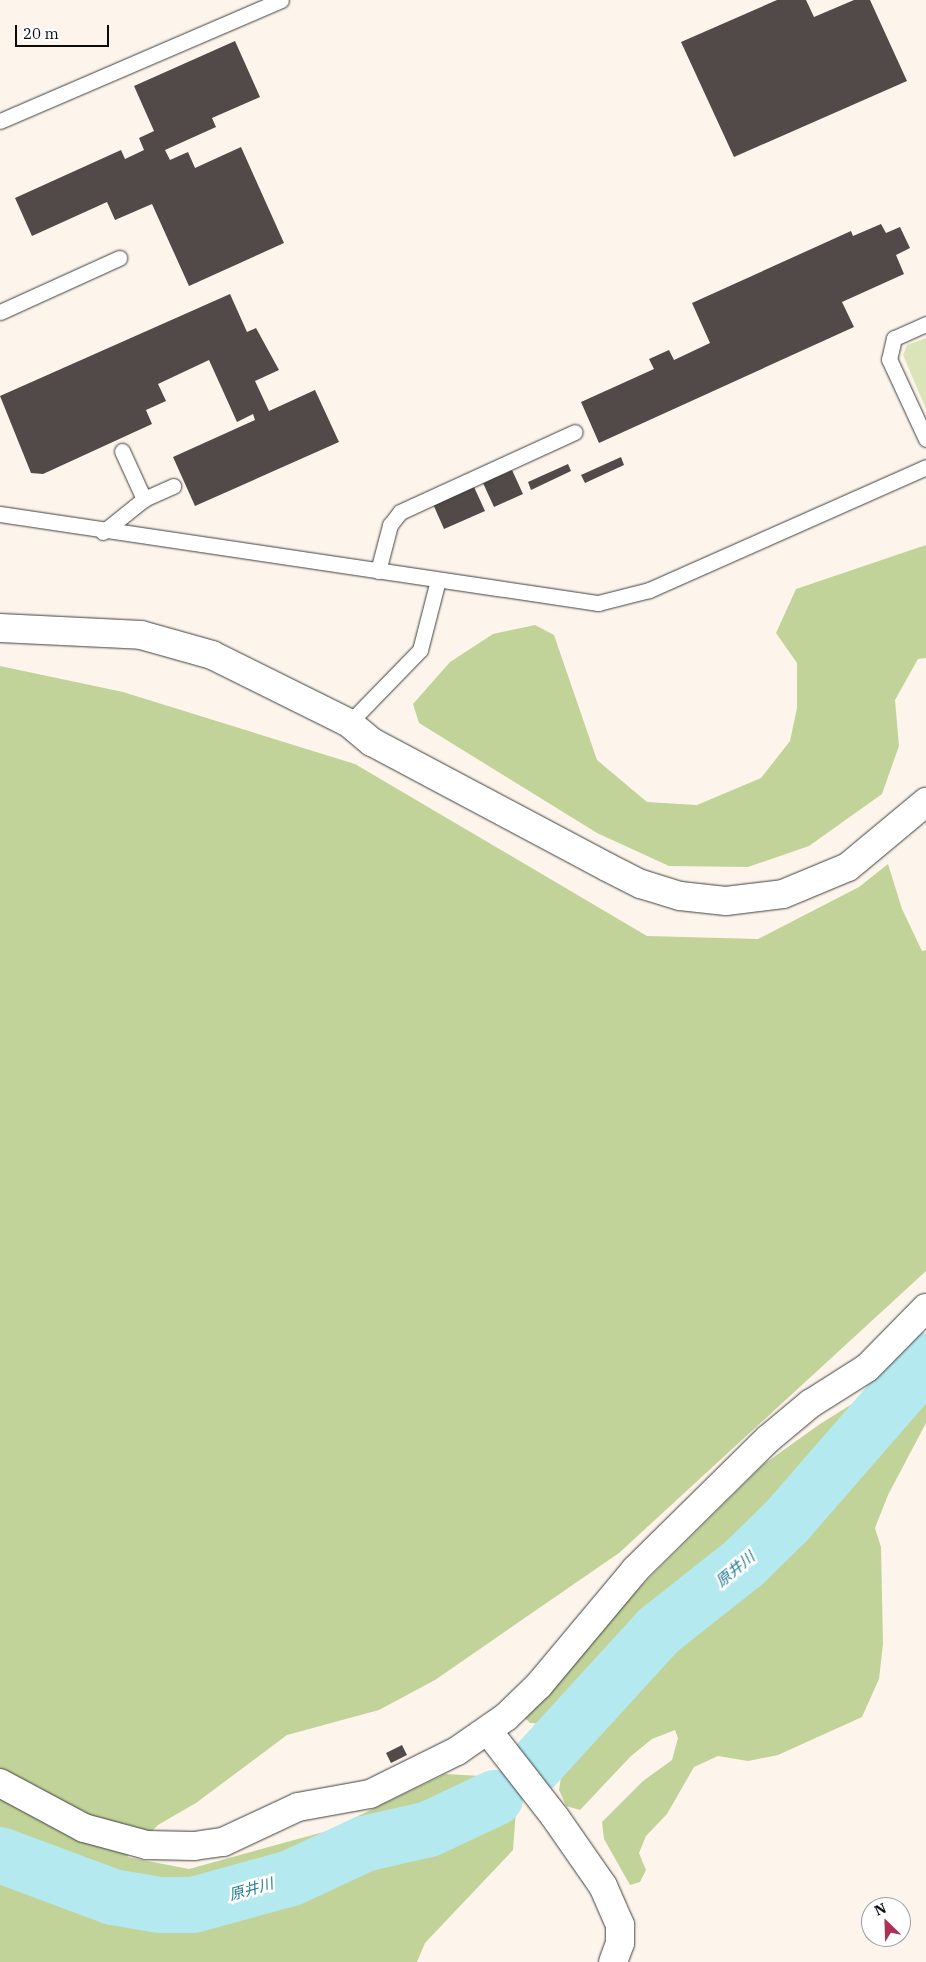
<!DOCTYPE html>
<html>
<head>
<meta charset="utf-8">
<style>
  body { margin:0 }
  #map { position:relative; width:926px; height:1962px; overflow:hidden; background:#fdf5eb; font-family:"IBM Plex Serif","Noto Sans JP",serif }
  div>[style] { position:absolute }
  [style*='--x'] { left:calc(var(--x)*1px); top:calc(var(--y)*1px); width:calc(var(--w)*1px); rotate:calc(var(--a)*1deg) }
  .green>* { inset:0; background:#dae4b8 }
  .forest>* { inset:0; background:#c2d399 }
  .river>* { height:56px; margin:-28px; padding:0 28px; transform-origin:28px; border-radius:28px; background:#b4e9f0 }
  .building>* { inset:0; background:#524a48 }
  .roads { filter:drop-shadow(0 0 1px #3e3e3e) drop-shadow(0 0 1px #3e3e3e) }
  .lane>* { height:15px; margin:-7.5px; padding:0 7.5px; transform-origin:7.5px; border-radius:7.5px; background:#fff }
  .street>* { height:28px; margin:-14px; padding:0 14px; transform-origin:14px; border-radius:14px; background:#fff }
  span { translate:-50% -50%; white-space:nowrap; text-align:center; line-height:1.15; -webkit-text-stroke:5px #fff; paint-order:stroke }
  .water-label { font-size:15px; color:#217c90; font-style:italic }
  .north { position:absolute; left:861px; top:1897px; width:50px; height:50px; box-sizing:border-box; background:#fff; border:1px solid #9d9d9d; border-radius:50%; rotate:336deg; font-size:14px; font-weight:700; line-height:20px; text-align:center; color:#0b0b0b }
  .north::after { content:''; display:block; margin:auto; width:18px; height:22px; background:#ad3157; clip-path:polygon(50% 0,100% 100%,50% 72%,0 100%) }
  .scale { position:absolute; left:15px; top:25px; width:94px; height:22px; box-sizing:border-box; border:2px solid #0b0b0b; border-top:0; padding-left:6px; font-size:15px; line-height:18px; white-space:nowrap; color:#0b0b0b; -webkit-text-stroke:4px #fff; paint-order:stroke }
</style>
</head>
<body>
<div id="map">
  <div class="green">
    <i style="clip-path:polygon(926px 338px,926px 409px,903px 355px,907px 345px)"></i>
  </div>
  <div class="forest">
    <i style="clip-path:polygon(926px 545px,926px 658px,918px 659px,895px 700px,899px 746px,882px 794px,809px 846px,748px 867px,669px 866px,597px 833px,419px 723px,413px 704px,450px 662px,493px 634px,535px 625px,554px 635px,597px 760px,647px 802px,697px 805px,761px 778px,790px 741px,797px 708px,797px 663px,776px 633px,796px 589px)"></i>
    <i style="clip-path:polygon(0 666px,123px 692px,355px 764px,647px 936px,758px 939px,859px 887px,888px 864px,902px 909px,922px 951px,926px 950px,926px 1271px,619px 1553px,435px 1680px,379px 1710px,287px 1735px,196px 1803px,158px 1825px,127px 1857px,189px 1869px,327px 1831px,445px 1774px,482px 1776px,516px 1810px,513px 1850px,425px 1943px,417px 1962px,0 1962px)"></i>
    <i style="clip-path:polygon(926px 1365px,926px 1423px,888px 1495px,875px 1528px,881px 1547px,883px 1644px,879px 1679px,862px 1717px,778px 1755px,748px 1761px,718px 1756px,694px 1767px,667px 1814px,646px 1836px,639px 1853px,646px 1870px,640px 1882px,630px 1885px,604px 1839px,602px 1822px,643px 1781px,672px 1760px,678px 1738px,675px 1730px,652px 1739px,631px 1756px,580px 1810px,566px 1806px,559px 1790px,562px 1771px,588px 1742px,589px 1729px,583px 1719px,572px 1715px,542px 1724px,530px 1723px,524px 1717px,640px 1587px,764px 1464px,820px 1424px,892px 1379px)"></i>
  </div>
  <div class="river">
    <i style="--x:534;--y:1767;--w:184;--a:-47.6"></i>
    <i style="--x:658;--y:1631;--w:110;--a:-38.3"></i>
    <i style="--x:744;--y:1563;--w:59;--a:-44.3"></i>
    <i style="--x:786;--y:1522;--w:213;--a:-49"></i>
    <i style="--x:0;--y:1855;--w:121;--a:20.4"></i>
    <i style="--x:113;--y:1897;--w:48;--a:9.7"></i>
    <i style="--x:160;--y:1905;--w:33;--a:0"></i>
    <i style="--x:193;--y:1905;--w:102;--a:-15.4"></i>
    <i style="--x:291;--y:1878;--w:81;--a:-25"></i>
    <i style="--x:364;--y:1844;--w:67;--a:-13"></i>
    <i style="--x:429;--y:1829;--w:73;--a:-25.2"></i>
  </div>
  <div class="building">
    <i style="clip-path:polygon(777px 0,806px 0,814px 17px,854px 0,870px 0,907px 81px,734px 157px,681px 42px)"></i>
    <i style="clip-path:polygon(235px 41px,260px 97px,212px 118px,216px 127px,165px 150px,170px 160px,188px 152px,195px 168px,241px 147px,284px 243px,189px 286px,152px 204px,115px 220px,107px 202px,32px 236px,15px 198px,121px 150px,125px 159px,144px 150px,139px 138px,154px 131px,134px 86px)"></i>
    <i style="clip-path:polygon(881px 224px,886px 233px,900px 227px,910px 248px,896px 255px,904px 274px,842px 302px,854px 327px,599px 443px,581px 402px,654px 369px,649px 359px,669px 350px,674px 360px,710px 343px,692px 303px,851px 231px,853px 236px)"></i>
    <i style="clip-path:polygon(230px 294px,247px 332px,256px 328px,279px 370px,255px 381px,269px 411px,315px 390px,339px 442px,195px 506px,173px 457px,255px 420px,253px 414px,237px 422px,209px 360px,158px 384px,166px 401px,146px 410px,152px 424px,43px 474px,31px 473px,0 396px)"></i>
    <i style="clip-path:polygon(621px 457px,624px 465px,585px 483px,581px 475px)"></i>
    <i style="clip-path:polygon(568px 464px,571px 471px,531px 490px,528px 482px)"></i>
    <i style="clip-path:polygon(512px 470px,523px 494px,494px 507px,483px 483px)"></i>
    <i style="clip-path:polygon(474px 487px,485px 511px,444px 529px,433px 504px)"></i>
    <i style="clip-path:polygon(402px 1745px,407px 1755px,391px 1763px,386px 1753px)"></i>
  </div>
  <div class="roads">
    <div class="lane">
      <i style="--x:0;--y:121;--w:306;--a:-23.3"></i>
      <i style="--x:0;--y:312;--w:131;--a:-24.4"></i>
      <i style="--x:926;--y:324;--w:35;--a:156"></i>
      <i style="--x:894;--y:338;--w:22;--a:103"></i>
      <i style="--x:889;--y:359;--w:88;--a:65.2"></i>
      <i style="--x:122;--y:451;--w:53;--a:65.4"></i>
      <i style="--x:0;--y:514;--w:605;--a:8.47"></i>
      <i style="--x:598;--y:603;--w:53;--a:-14.3"></i>
      <i style="--x:649;--y:590;--w:303;--a:-23.9"></i>
      <i style="--x:103;--y:532;--w:53;--a:-38.8"></i>
      <i style="--x:144;--y:499;--w:32;--a:-24"></i>
      <i style="--x:378;--y:571;--w:48;--a:-75.4"></i>
      <i style="--x:390;--y:525;--w:16;--a:-52"></i>
      <i style="--x:400;--y:512;--w:192;--a:-24.6"></i>
      <i style="--x:349;--y:723;--w:102;--a:-45.8"></i>
      <i style="--x:420;--y:650;--w:72;--a:-75.6"></i>
    </div>
    <div class="street">
      <i style="--x:0;--y:628;--w:141;--a:2.8"></i>
      <i style="--x:141;--y:635;--w:74;--a:15.7"></i>
      <i style="--x:212;--y:655;--w:153;--a:26.4"></i>
      <i style="--x:349;--y:723;--w:30;--a:40"></i>
      <i style="--x:372;--y:742;--w:266;--a:28"></i>
      <i style="--x:607;--y:867;--w:38;--a:27"></i>
      <i style="--x:641;--y:884;--w:41;--a:17.1"></i>
      <i style="--x:680;--y:896;--w:46;--a:6.2"></i>
      <i style="--x:726;--y:901;--w:57;--a:-7"></i>
      <i style="--x:783;--y:894;--w:70;--a:-22.6"></i>
      <i style="--x:848;--y:867;--w:102;--a:-39.8"></i>
      <i style="--x:488;--y:1731;--w:109;--a:52.1"></i>
      <i style="--x:555;--y:1817;--w:84;--a:55.2"></i>
      <i style="--x:603;--y:1886;--w:43;--a:66.4"></i>
      <i style="--x:620;--y:1925;--w:18;--a:90"></i>
      <i style="--x:620;--y:1943;--w:20;--a:110"></i>
      <i style="--x:0;--y:1783;--w:95;--a:28.2"></i>
      <i style="--x:84;--y:1828;--w:65;--a:15.1"></i>
      <i style="--x:147;--y:1845;--w:47;--a:1.2"></i>
      <i style="--x:194;--y:1846;--w:29;--a:-8"></i>
      <i style="--x:223;--y:1842;--w:83;--a:-25"></i>
      <i style="--x:298;--y:1807;--w:73;--a:-10.2"></i>
      <i style="--x:370;--y:1794;--w:97;--a:-26.3"></i>
      <i style="--x:457;--y:1751;--w:60;--a:-34.8"></i>
      <i style="--x:506;--y:1717;--w:46;--a:-44.1"></i>
      <i style="--x:539;--y:1685;--w:150;--a:-50.1"></i>
      <i style="--x:635;--y:1570;--w:187;--a:-44.6"></i>
      <i style="--x:768;--y:1439;--w:55;--a:-39.8"></i>
      <i style="--x:810;--y:1404;--w:67;--a:-32.3"></i>
      <i style="--x:867;--y:1368;--w:84;--a:-45.5"></i>
    </div>
  </div>
  <div class="water-label">
    <span style="left:735px;top:1569px;rotate:-40deg">原井川</span>
    <span style="left:251px;top:1889px;rotate:-16deg">原井川</span>
  </div>
  <div class="north">N</div>
  <div class="scale">20 m</div>
</div>
</body>
</html>
